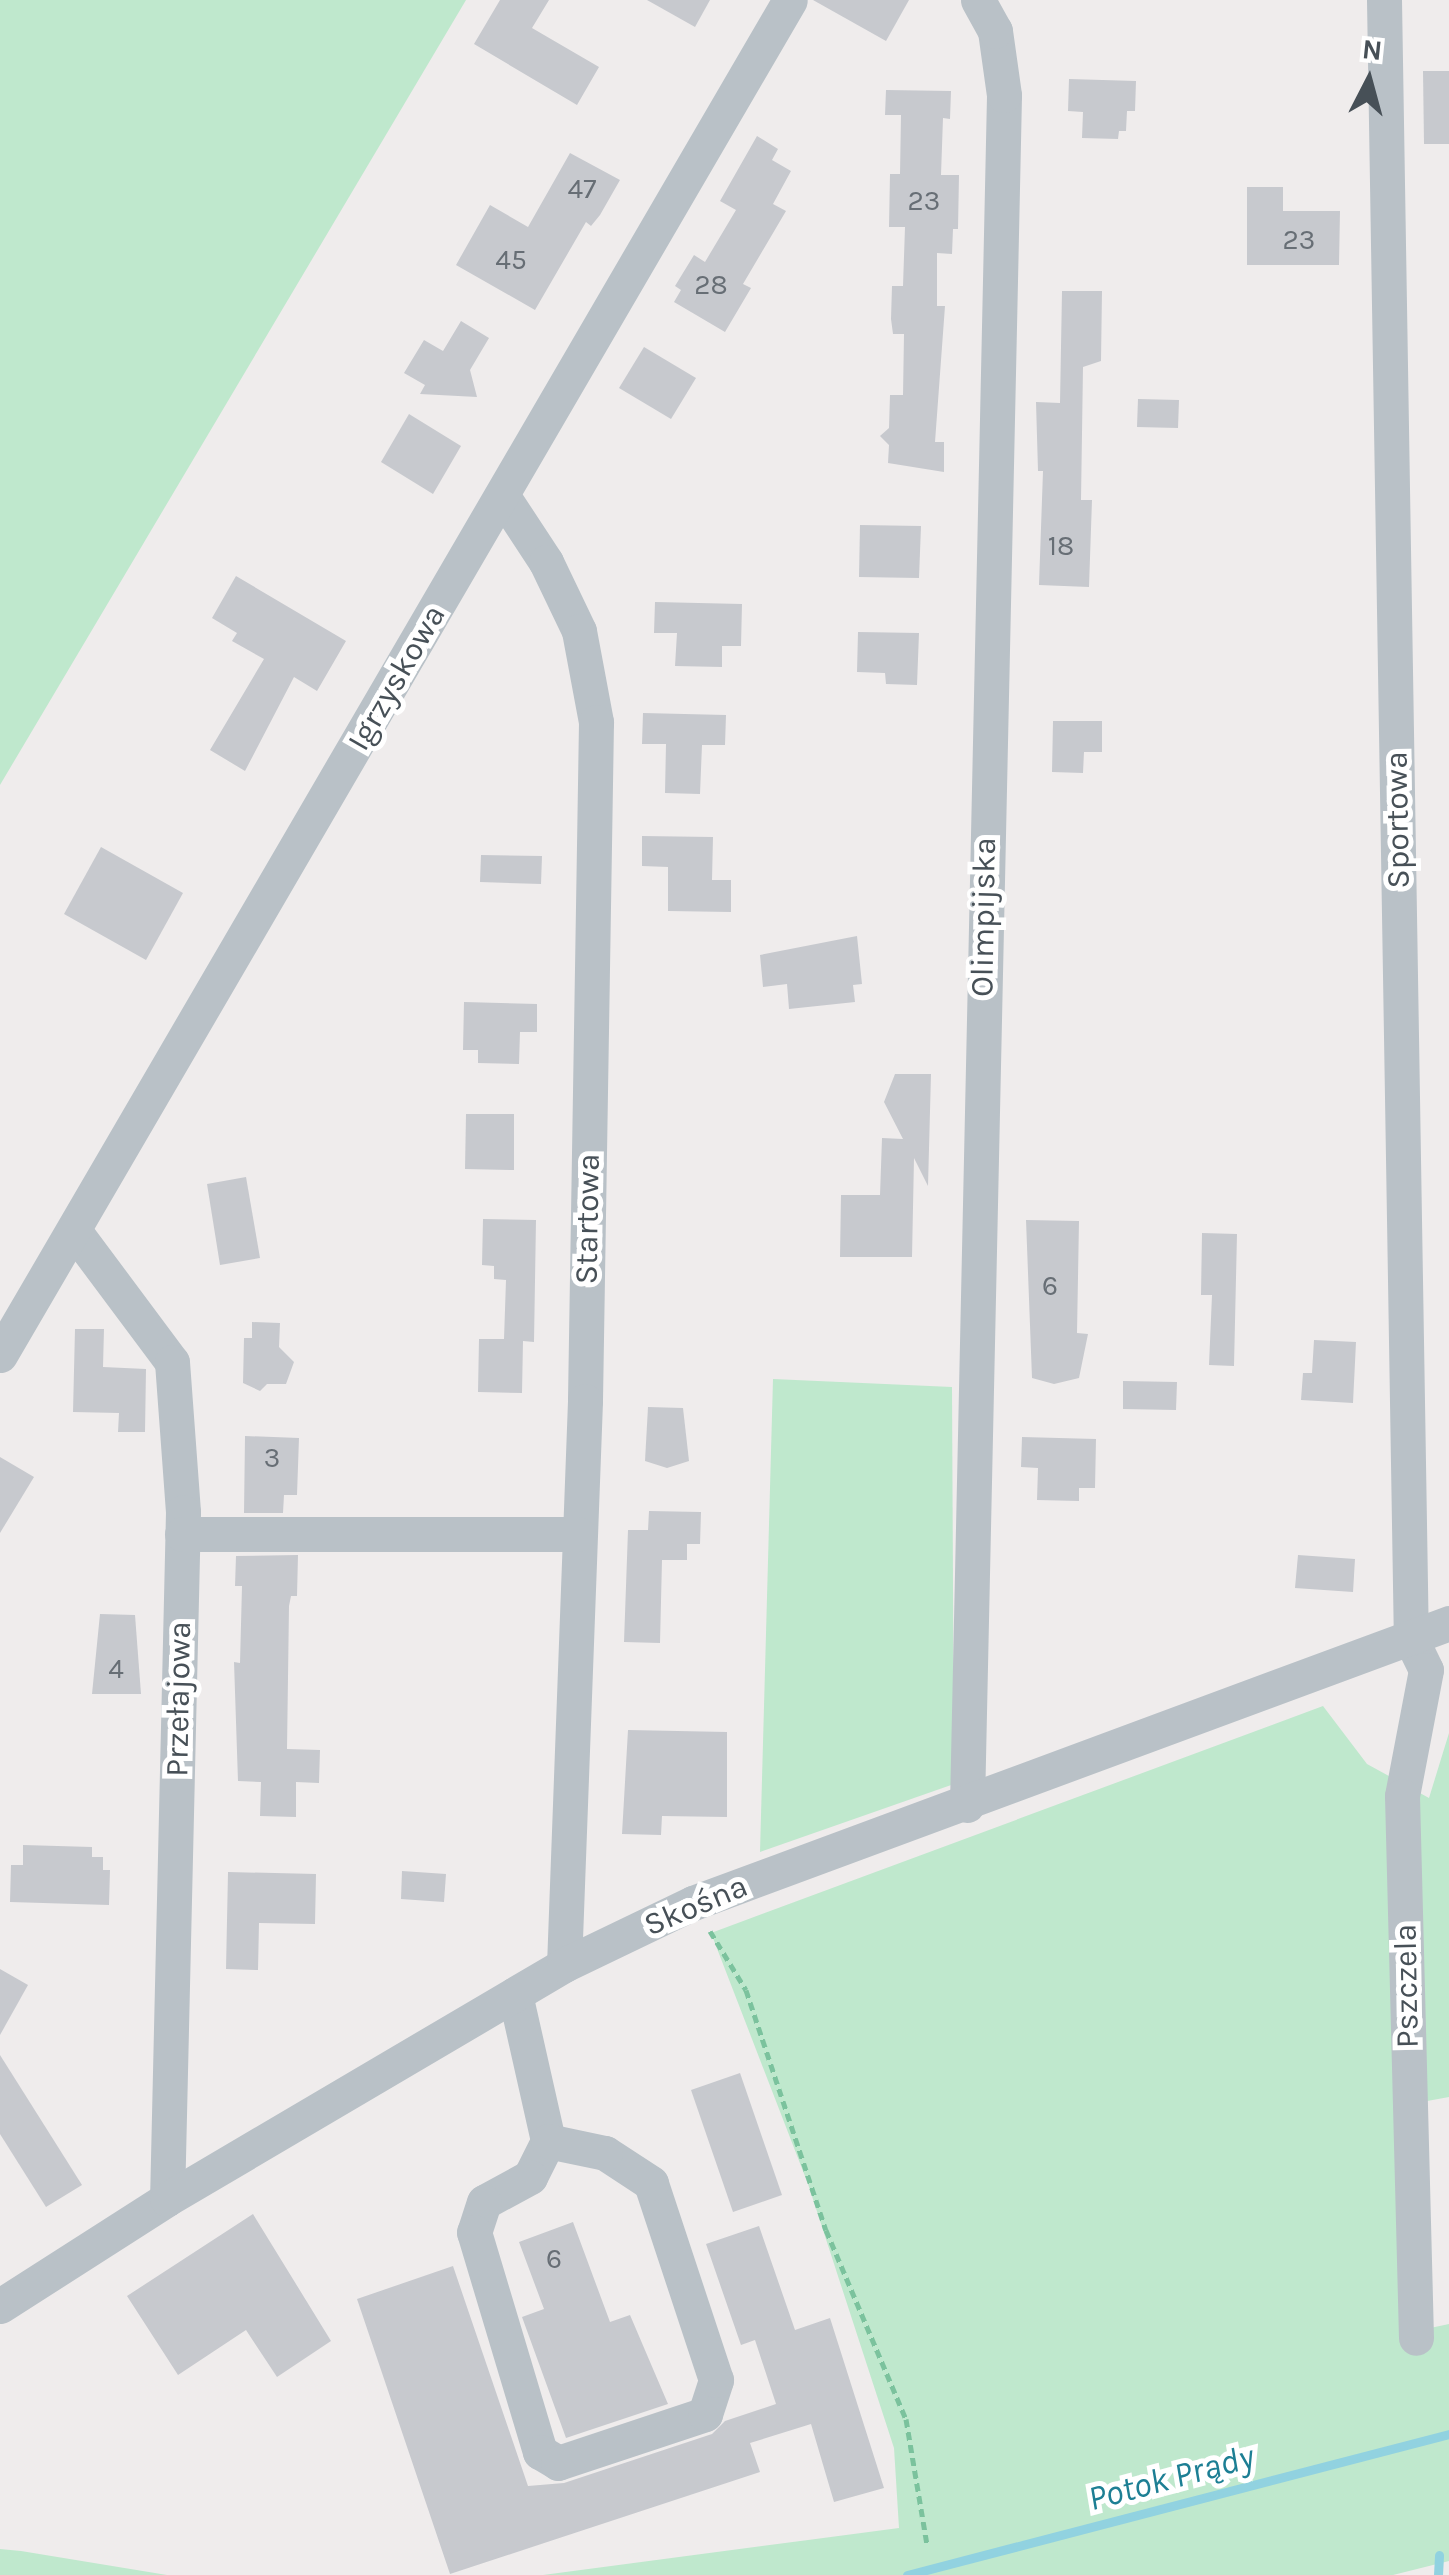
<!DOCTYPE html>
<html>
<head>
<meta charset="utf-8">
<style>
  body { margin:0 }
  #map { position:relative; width:1449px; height:2575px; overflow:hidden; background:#efecec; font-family:Karla,sans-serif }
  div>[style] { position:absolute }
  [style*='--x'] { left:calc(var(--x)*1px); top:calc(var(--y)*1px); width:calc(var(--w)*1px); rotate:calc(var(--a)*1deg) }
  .green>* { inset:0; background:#bfe8cd }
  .stream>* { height:9px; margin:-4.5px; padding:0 4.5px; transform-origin:4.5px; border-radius:4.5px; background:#91d2e0 }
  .building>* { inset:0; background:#c7c9ce }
  .path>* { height:5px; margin-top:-2.5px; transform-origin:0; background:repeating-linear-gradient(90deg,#7bc29d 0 8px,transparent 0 13px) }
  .minor>* { height:35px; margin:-17.5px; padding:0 17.5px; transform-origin:17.5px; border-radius:17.5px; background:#b9c1c7 }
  span { translate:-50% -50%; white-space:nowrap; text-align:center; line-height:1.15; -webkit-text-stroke:10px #fff; paint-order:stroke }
  .number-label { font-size:28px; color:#676e75 }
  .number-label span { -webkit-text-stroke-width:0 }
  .street-label { font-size:32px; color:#475057 }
  .water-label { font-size:35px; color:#1d7f94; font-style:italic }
  .north { position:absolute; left:1319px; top:30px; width:100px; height:100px; -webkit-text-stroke:8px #fff; paint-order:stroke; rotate:6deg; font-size:28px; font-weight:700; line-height:40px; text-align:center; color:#475057 }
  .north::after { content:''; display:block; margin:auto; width:35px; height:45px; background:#475057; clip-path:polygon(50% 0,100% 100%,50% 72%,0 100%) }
</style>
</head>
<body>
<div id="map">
  <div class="green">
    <i style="clip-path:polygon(0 0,466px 0,0 785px)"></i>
    <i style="clip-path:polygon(773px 1379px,952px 1387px,954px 1784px,760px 1852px)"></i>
    <i style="clip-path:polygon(1323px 1706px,1367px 1764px,1429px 1798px,1449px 1733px,1449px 2097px,1411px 2104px,1416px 2331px,1449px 2324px,1449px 2561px,1393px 2575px,543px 2575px,899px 2528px,894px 2448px,808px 2184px,711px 1933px)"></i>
    <i style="clip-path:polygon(0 2549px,21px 2551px,167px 2575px,0 2575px)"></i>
  </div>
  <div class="stream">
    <i style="--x:907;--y:2575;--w:560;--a:-14.58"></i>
    <i style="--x:1438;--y:2575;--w:20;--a:-87"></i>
  </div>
  <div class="building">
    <i style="clip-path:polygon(500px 0,549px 0,532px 28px,599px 67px,577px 105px,474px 44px)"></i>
    <i style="clip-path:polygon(647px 0,710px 0,695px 27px)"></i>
    <i style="clip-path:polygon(813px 0,909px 0,886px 41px)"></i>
    <i style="clip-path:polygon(1423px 71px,1449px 71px,1449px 144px,1424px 144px)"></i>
    <i style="clip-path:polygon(1069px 79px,1136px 81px,1135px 111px,1127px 111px,1126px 131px,1119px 131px,1118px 139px,1082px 138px,1083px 112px,1068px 111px)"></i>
    <i style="clip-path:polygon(886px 90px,951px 91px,950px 119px,943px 118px,941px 175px,959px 175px,958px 229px,953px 229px,952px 254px,937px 253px,937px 306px,945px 306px,935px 442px,944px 442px,944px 472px,888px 463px,889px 445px,880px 436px,889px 428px,890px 395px,903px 395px,904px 334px,893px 334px,891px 319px,892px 286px,903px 286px,905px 227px,889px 227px,890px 174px,900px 174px,901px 115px,885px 115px)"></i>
    <i style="clip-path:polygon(757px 136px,778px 149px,772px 160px,791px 171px,773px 204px,786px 211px,743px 284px,751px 288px,725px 332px,674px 302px,681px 290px,675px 286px,694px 255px,705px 262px,736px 210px,720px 201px)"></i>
    <i style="clip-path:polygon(570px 153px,620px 180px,600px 215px,591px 226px,586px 222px,535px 310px,456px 265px,490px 205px,528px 227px)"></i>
    <i style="clip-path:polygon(1247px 187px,1283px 187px,1283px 211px,1340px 211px,1339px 265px,1247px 265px)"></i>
    <i style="clip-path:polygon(1062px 291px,1102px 291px,1101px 361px,1083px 367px,1081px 500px,1092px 500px,1089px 587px,1039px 585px,1043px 471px,1038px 471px,1036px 402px,1060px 403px)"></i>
    <i style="clip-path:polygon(461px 321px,489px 338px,470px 370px,477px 397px,420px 394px,425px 385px,404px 373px,424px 340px,443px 351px)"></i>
    <i style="clip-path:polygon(644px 347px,696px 378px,671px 419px,619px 388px)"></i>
    <i style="clip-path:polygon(1138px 399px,1179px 400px,1178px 428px,1137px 427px)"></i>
    <i style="clip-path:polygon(409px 414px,461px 446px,433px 494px,381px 462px)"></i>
    <i style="clip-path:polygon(860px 525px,921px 526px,919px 578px,859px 577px)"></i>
    <i style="clip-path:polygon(236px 576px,346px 641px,317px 691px,294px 677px,245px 771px,210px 750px,264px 659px,232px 641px,237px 633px,212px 618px)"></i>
    <i style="clip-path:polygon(655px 602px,742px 604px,741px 646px,722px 646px,722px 667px,675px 666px,677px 633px,654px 633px)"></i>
    <i style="clip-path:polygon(858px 632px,919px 633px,917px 685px,886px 684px,885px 673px,857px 672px)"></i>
    <i style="clip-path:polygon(643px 713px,726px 715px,725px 745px,702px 745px,700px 794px,665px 793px,666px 744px,642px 744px)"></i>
    <i style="clip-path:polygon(1053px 721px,1102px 721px,1102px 752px,1084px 752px,1083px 773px,1052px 772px)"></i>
    <i style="clip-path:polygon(642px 836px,713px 837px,712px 880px,731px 880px,731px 912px,668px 911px,668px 867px,642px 866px)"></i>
    <i style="clip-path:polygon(101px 847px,183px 893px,146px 960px,64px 914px)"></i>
    <i style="clip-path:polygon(481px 855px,542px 856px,541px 884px,480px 882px)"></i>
    <i style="clip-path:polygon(857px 936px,862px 984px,853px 985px,855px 1002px,789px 1009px,787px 984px,763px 987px,760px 955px)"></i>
    <i style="clip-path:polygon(464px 1002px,537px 1004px,537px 1032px,520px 1032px,519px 1064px,478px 1063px,478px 1050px,463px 1050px)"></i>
    <i style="clip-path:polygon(895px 1074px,931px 1074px,928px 1186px,914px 1158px,912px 1257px,840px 1257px,841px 1195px,880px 1195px,882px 1138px,903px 1139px,884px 1102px)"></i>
    <i style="clip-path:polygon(466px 1114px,514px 1114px,514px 1170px,465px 1169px)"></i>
    <i style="clip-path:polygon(246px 1177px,260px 1258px,220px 1265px,207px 1184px)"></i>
    <i style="clip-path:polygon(483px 1219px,536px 1220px,534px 1342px,523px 1341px,522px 1393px,478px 1392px,479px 1339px,504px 1339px,506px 1280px,494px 1279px,494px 1266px,482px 1265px)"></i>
    <i style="clip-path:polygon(1026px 1220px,1079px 1221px,1077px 1333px,1088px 1334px,1079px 1378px,1054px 1384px,1032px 1378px)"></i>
    <i style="clip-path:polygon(1202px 1233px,1237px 1234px,1234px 1366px,1209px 1365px,1212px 1295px,1201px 1295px)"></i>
    <i style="clip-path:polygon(252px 1322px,280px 1323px,279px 1347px,294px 1362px,286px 1384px,267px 1384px,260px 1391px,243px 1383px,244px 1338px,252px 1338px)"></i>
    <i style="clip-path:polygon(75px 1329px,104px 1329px,103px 1367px,146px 1369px,145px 1432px,118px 1432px,119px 1413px,73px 1412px)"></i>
    <i style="clip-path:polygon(1314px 1340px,1356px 1342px,1353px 1403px,1301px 1400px,1303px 1373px,1312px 1373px)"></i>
    <i style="clip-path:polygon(1123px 1381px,1177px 1382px,1176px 1410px,1123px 1409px)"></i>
    <i style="clip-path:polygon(648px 1407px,683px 1408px,689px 1461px,667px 1468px,645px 1461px)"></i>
    <i style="clip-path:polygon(245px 1436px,299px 1438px,297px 1495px,284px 1495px,283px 1513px,244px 1513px)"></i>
    <i style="clip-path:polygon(1022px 1437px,1096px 1439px,1095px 1488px,1079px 1488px,1079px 1501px,1037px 1500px,1038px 1468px,1021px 1467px)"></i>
    <i style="clip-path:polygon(0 1457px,34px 1477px,0 1533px)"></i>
    <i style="clip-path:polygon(649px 1511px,701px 1512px,700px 1544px,687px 1544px,687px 1560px,662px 1560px,660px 1643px,624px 1642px,628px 1530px,648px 1530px)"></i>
    <i style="clip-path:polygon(298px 1555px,297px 1596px,291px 1596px,289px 1606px,287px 1749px,320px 1750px,319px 1783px,296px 1782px,296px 1817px,260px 1816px,261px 1782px,238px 1781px,234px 1662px,240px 1663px,242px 1586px,235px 1586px,236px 1556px)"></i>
    <i style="clip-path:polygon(1298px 1555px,1355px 1559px,1353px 1592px,1295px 1588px)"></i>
    <i style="clip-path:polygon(100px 1614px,135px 1615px,141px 1694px,92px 1694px)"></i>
    <i style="clip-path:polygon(628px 1730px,727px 1732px,727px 1817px,662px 1816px,661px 1835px,622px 1834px)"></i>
    <i style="clip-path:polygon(23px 1845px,92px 1847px,92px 1857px,103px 1857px,103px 1870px,110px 1870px,109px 1905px,10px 1902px,11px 1865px,23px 1865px)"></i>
    <i style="clip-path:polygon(402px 1871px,446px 1874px,444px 1902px,401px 1899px)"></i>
    <i style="clip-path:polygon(228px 1872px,316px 1874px,315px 1924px,259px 1923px,258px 1970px,226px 1969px)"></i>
    <i style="clip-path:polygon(0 1969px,28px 1985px,0 2035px)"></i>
    <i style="clip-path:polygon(0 2055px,82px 2185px,46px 2207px,0 2134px)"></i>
    <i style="clip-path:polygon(740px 2073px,782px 2195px,733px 2212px,691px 2090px)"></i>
    <i style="clip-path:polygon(253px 2214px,331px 2341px,277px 2377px,246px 2330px,178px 2375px,127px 2296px)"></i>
    <i style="clip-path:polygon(573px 2222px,610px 2322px,630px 2315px,668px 2404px,566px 2438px,522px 2317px,544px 2309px,519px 2242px)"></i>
    <i style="clip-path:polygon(759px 2226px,795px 2330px,830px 2318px,884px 2488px,834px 2502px,811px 2424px,750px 2443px,760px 2472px,450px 2574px,357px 2299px,453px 2266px,528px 2486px,564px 2483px,712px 2434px,725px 2421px,776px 2404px,755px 2340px,741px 2345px,706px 2244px)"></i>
  </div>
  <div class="path">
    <i style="--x:710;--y:1931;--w:69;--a:58.6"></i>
    <i style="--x:746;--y:1990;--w:253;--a:71.6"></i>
    <i style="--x:826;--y:2230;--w:205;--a:67.1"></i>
    <i style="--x:906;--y:2419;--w:128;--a:80.5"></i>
  </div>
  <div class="minor">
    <i style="--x:1384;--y:0;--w:1639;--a:89.06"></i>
    <i style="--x:1411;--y:1639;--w:34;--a:64"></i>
    <i style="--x:1426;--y:1670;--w:128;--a:100.8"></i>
    <i style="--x:1402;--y:1796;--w:542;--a:88.52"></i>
    <i style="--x:502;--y:495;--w:80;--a:56.7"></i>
    <i style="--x:546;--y:562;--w:76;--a:64.4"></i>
    <i style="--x:579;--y:631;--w:93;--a:79.4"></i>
    <i style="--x:596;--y:722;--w:679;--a:90.93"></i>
    <i style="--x:585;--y:1401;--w:564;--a:92.13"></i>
    <i style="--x:75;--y:1232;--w:162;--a:53.3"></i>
    <i style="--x:172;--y:1362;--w:150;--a:85.8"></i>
    <i style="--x:183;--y:1512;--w:687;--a:91.33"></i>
    <i style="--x:0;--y:1355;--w:1568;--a:-59.76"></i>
    <i style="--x:182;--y:1534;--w:396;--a:0"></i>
    <i style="--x:967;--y:1805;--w:1710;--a:-88.76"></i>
    <i style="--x:1004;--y:95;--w:65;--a:-98"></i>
    <i style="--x:995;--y:31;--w:35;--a:-119"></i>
    <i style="--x:515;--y:1994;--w:151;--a:77.3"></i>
    <i style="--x:548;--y:2141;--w:40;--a:116.6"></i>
    <i style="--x:530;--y:2177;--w:52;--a:151.5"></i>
    <i style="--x:484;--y:2202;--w:32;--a:108"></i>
    <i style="--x:474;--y:2232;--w:230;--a:73.3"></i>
    <i style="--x:540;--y:2452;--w:21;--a:31"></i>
    <i style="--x:558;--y:2463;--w:155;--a:-18.4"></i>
    <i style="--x:705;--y:2414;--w:36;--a:-72"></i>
    <i style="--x:716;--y:2380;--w:207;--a:-108.3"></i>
    <i style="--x:651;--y:2183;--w:55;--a:-146.9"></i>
    <i style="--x:605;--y:2153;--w:58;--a:-168.1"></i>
    <i style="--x:0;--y:2306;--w:198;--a:-32.6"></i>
    <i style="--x:167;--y:2199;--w:461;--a:-30.5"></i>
    <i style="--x:564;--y:1965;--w:143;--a:-25.7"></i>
    <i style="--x:693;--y:1903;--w:806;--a:-20.32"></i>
  </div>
  <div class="number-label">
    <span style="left:582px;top:189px">47</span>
    <span style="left:924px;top:201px">23</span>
    <span style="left:1299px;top:240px">23</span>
    <span style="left:511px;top:260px">45</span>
    <span style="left:711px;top:285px">28</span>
    <span style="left:1061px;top:546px">18</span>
    <span style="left:1050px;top:1286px">6</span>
    <span style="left:272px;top:1458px">3</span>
    <span style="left:116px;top:1669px">4</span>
    <span style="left:554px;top:2259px">6</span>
  </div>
  <div class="street-label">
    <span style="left:397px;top:678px;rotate:-60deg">Igrzyskowa</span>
    <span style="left:1398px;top:820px;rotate:-91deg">Sportowa</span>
    <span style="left:984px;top:917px;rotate:-89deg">Olimpijska</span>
    <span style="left:588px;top:1219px;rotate:-89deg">Startowa</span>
    <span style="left:179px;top:1699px;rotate:-89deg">Przełajowa</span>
    <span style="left:696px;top:1906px;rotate:-23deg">Skośna</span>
    <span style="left:1407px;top:1986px;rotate:-91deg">Pszczela</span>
  </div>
  <div class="water-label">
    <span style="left:1171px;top:2478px;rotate:-15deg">Potok Prądy</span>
  </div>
  <div class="north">N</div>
</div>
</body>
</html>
